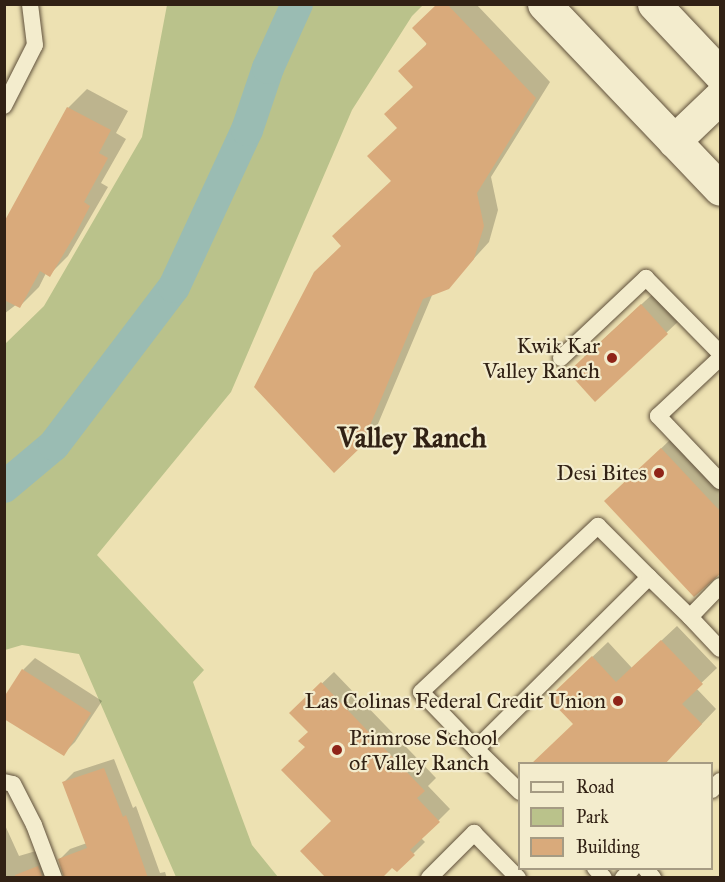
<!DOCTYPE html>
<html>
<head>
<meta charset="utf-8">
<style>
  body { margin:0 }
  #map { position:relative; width:725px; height:882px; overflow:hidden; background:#ede1b2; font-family:"IM FELL Great Primer",serif }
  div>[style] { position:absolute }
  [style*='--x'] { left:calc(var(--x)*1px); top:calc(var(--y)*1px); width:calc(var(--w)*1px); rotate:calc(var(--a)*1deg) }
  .green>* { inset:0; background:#bac28b }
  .shadow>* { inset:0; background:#0003 }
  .canal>* { height:32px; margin:-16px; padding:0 16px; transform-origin:16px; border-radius:16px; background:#9abcb3 }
  .building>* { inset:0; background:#d9aa7b }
  .roads { filter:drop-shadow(0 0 2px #60513c) drop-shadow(0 0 2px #60513c) }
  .lane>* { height:16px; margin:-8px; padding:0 8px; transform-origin:8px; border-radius:8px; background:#f3eccd }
  .secondary>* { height:33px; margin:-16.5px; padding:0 16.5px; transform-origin:16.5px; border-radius:16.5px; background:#f3eccd }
  .dots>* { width:16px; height:16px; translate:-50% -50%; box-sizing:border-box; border:3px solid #f3eccd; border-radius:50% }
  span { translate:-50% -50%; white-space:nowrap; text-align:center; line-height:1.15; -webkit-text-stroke:4.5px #f3eccd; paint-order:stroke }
  .poi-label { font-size:22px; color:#312114 }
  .right { translate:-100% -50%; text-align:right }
  .left { translate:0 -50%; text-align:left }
  .district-label { font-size:28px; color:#312114; font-weight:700 }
  .frame { position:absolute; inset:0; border:6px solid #312114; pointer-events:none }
  .legend { position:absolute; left:518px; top:762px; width:195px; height:108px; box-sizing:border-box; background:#f3eccd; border:2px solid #a59b83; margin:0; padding:8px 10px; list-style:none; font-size:18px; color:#312114 }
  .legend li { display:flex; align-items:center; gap:12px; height:30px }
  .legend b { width:30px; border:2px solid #a59b83 }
</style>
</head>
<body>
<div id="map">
  <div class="green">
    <i style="clip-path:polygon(167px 5px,423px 5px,412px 16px,352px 110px,231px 392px,97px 555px,204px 670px,193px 682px,239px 810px,252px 845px,278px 877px,176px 877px,79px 654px,22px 645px,5px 650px,5px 344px,44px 306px,142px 137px)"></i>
  </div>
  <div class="shadow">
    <i style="clip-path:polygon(438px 4px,476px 4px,550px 82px,491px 177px,498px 210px,489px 242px,448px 287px,433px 293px,375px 431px,334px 470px,343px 246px,392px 180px,414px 86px)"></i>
    <i style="clip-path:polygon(87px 89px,128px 111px,116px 133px,126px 139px,101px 183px,108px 187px,68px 256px,49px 275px,46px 273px,39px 287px,20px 306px,17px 304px,4px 314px,4px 225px,68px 108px)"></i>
    <i style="clip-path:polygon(656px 291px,682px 318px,595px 400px,584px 357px)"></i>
    <i style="clip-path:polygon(673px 437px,720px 488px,720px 571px,695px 595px,618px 490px)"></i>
    <i style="clip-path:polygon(677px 626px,717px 668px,696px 688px,716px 709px,680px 747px,575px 723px,565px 683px,608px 642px,632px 668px)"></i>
    <i style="clip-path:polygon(35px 658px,102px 701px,75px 742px,63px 754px,23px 670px)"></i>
    <i style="clip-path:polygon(334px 672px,436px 778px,428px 786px,450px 809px,421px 838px,425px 842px,397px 870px,333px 821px,306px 747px,310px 732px,291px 713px)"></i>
    <i style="clip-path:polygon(114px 759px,133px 808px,136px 806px,160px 873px,165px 872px,167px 878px,65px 878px,60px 859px,70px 849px,87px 843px,64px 782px,74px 772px)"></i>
    <i style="clip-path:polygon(4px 823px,19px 856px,46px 848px,57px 876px,65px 878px,4px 878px)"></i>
  </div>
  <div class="canal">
    <i style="--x:4;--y:487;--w:65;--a:-40"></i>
    <i style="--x:54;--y:445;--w:198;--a:-52.8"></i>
    <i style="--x:174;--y:287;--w:173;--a:-65.1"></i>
    <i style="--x:247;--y:130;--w:65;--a:-71.3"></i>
    <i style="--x:268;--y:68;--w:70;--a:-65.6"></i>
  </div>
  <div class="building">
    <i style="clip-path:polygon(437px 4px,447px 4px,536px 98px,477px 193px,484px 226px,474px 259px,449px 289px,423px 299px,361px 447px,334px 473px,254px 387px,314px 272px,341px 246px,332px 236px,391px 181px,367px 156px,397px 128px,384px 114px,413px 87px,398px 71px,427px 44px,412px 28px)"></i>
    <i style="clip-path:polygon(67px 107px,111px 130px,99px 153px,108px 158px,84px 202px,90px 206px,76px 233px,50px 277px,40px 271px,20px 308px,4px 300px,4px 222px)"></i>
    <i style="clip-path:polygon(641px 304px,668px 334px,595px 402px,568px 372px)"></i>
    <i style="clip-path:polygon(661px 448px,720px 511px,720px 574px,694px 597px,604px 501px)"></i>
    <i style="clip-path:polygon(661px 640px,703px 684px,682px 704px,702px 724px,665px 764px,531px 764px,573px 724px,548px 698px,592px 656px,616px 682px)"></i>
    <i style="clip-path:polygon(22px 669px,91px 713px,64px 756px,4px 719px,4px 697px)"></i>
    <i style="clip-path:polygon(321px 682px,425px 791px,417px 798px,440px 822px,410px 850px,415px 855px,397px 872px,392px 868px,382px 878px,326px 878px,300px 851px,331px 821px,281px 770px,305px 747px,298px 741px,308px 732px,289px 713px)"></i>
    <i style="clip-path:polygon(104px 768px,123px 817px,126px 815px,148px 878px,64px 878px,58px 859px,87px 848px,62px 782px)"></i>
    <i style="clip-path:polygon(38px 866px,43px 878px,15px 878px,15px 875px)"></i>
  </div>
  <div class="roads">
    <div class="lane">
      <i style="--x:4;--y:106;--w:68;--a:-63.1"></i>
      <i style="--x:35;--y:45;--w:41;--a:-97"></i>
      <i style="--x:561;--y:358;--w:117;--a:-43.3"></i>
      <i style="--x:646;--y:278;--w:105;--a:45.4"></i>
      <i style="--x:720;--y:358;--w:85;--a:136.9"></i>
      <i style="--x:658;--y:416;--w:90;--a:46.4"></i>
      <i style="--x:720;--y:586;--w:43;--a:134.1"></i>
      <i style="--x:690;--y:617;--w:44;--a:46.8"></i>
      <i style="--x:476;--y:749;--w:79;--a:-134"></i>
      <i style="--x:421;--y:692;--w:243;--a:-43.2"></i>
      <i style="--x:598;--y:526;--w:72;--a:45"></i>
      <i style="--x:4;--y:782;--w:9;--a:13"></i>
      <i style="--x:13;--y:784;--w:46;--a:62.9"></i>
      <i style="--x:34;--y:825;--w:57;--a:69.3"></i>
      <i style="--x:712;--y:790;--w:12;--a:-48"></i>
      <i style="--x:520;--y:792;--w:62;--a:-135.7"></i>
      <i style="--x:476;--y:749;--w:244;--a:-44.8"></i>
      <i style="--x:649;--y:577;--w:57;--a:44.3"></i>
      <i style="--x:595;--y:868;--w:13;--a:48"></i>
      <i style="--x:645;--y:868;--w:13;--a:51"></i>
      <i style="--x:429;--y:878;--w:64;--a:-45"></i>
      <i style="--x:474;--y:833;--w:63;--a:45.6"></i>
      <i style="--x:623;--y:878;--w:14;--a:-45"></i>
    </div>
    <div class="secondary">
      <i style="--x:544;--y:4;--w:255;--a:46.4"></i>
      <i style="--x:654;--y:4;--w:96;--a:46.7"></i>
      <i style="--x:674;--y:141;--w:64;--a:-43.7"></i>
    </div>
  </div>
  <div class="dots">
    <i style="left:612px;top:358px;background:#8f2418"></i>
    <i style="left:659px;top:473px;background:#8f2418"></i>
    <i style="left:618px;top:701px;background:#8f2418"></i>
    <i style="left:337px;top:750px;background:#8f2418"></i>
  </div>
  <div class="poi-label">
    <span class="right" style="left:600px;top:358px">Kwik Kar<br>Valley Ranch</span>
    <span class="right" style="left:647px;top:473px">Desi Bites</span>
    <span class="right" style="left:606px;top:701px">Las Colinas Federal Credit Union</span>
    <span class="left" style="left:349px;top:750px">Primrose School<br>of Valley Ranch</span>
  </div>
  <div class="district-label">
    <span style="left:412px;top:438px">Valley Ranch</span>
  </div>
  <div class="frame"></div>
  <ul class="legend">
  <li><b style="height:8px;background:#f3eccd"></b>Road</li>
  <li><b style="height:16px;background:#bac28b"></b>Park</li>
  <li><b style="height:16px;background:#d9aa7b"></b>Building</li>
  </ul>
</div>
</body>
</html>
